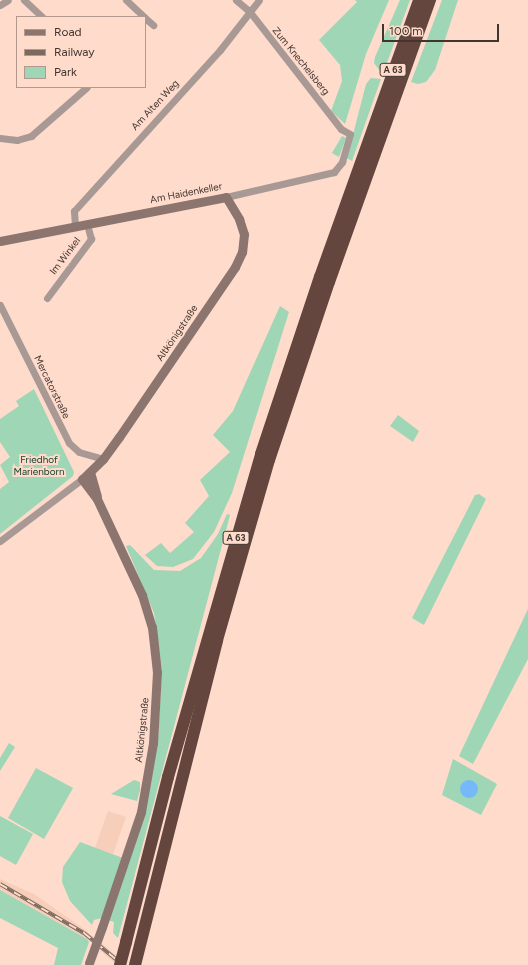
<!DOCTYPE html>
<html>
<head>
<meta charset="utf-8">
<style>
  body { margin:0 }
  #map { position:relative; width:528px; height:965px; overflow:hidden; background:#fedbcb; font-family:Figtree,sans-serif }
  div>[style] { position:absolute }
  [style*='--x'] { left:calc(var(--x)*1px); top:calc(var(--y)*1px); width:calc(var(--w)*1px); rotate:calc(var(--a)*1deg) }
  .built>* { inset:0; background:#f7ceba }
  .green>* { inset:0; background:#9ed6b6 }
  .water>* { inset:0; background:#75b9fb }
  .round { border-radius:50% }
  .street>* { height:7px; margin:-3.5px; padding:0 3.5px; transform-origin:3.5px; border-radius:3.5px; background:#a99995 }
  .secondary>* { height:9px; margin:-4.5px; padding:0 4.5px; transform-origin:4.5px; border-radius:4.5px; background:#8c756f }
  .highway>* { height:12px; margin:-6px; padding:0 6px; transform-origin:6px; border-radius:6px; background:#64463e }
  .rail>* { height:4px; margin-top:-2px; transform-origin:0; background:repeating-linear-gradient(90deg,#fedbcb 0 8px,#7c695f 0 16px); box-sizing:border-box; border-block:1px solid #7c695f }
  .secondary-bridge>* { height:9px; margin:-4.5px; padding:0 4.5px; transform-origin:4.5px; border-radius:4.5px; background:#8c756f }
  .highway-bridge>* { height:12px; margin:-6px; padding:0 6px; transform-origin:6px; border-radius:6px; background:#64463e }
  span { translate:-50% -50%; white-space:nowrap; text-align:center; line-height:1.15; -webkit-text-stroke:4px #fedbcb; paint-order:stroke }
  .shield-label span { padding:1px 3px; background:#fedbcb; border:1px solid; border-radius:3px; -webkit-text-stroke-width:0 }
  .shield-label { font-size:9px; color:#42352f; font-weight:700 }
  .street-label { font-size:10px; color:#42352f }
  .park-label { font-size:10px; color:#103a27 }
  .legend { position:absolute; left:16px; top:16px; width:130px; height:72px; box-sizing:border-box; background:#fedbcb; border:1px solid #b3998d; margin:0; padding:5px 7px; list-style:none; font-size:12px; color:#42352f }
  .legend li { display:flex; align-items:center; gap:8px; height:20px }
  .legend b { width:20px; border:1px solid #b3998d }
  .scale { position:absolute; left:382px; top:24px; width:117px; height:18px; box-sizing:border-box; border:2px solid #42352f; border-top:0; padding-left:5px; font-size:12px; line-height:14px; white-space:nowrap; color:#42352f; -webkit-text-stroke:3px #fedbcb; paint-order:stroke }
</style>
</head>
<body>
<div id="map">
  <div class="built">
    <i style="clip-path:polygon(108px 811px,126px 817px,113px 854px,95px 848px)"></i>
    <i style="clip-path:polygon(0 879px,34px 894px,84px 929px,128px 965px,117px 965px,87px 939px,0 890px)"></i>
  </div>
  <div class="green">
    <i style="clip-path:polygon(355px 0,389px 0,366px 54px,345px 124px,331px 111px,342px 81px,340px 65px,319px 40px,357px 2px)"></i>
    <i style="clip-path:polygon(400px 0,410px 0,384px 71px,380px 71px,374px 63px,375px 57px)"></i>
    <i style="clip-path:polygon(442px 0,458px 0,435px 70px,426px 82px,418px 84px,411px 82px)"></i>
    <i style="clip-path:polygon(371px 78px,381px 79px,352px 161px,347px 158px,366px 84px)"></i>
    <i style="clip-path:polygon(342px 136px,346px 138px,339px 157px,332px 153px)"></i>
    <i style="clip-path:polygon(280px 306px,289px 312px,232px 493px,214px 532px,193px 559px,173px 567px,157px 566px,145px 555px,161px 543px,170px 553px,194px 532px,185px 523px,209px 496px,200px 480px,230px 452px,213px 435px,233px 411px)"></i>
    <i style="clip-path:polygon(34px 389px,74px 472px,73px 476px,0 534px,0 489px,9px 482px,0 465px,10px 457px,0 442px,0 419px,19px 406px,16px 401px)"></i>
    <i style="clip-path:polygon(398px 415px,419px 431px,413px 442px,390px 426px)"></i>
    <i style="clip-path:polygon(479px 494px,486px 499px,424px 625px,412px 618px,475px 495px)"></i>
    <i style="clip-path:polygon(227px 514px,230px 515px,118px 938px,113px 933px,114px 922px,108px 920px,152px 775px,158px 740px,162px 670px,154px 613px,126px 546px,130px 545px,154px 570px,180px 571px,201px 558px,218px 534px)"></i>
    <i style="clip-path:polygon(528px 609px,528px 659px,473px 764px,459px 756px)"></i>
    <i style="clip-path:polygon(9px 743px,15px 747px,0 771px,0 758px)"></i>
    <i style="clip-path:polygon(453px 759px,497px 784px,481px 815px,442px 795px)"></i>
    <i style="clip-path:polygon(36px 768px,73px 788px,44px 839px,8px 818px)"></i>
    <i style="clip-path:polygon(134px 780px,140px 782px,140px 790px,137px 801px,111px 794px)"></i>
    <i style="clip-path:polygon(0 816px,33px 834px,16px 865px,0 856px)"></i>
    <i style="clip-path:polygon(80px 842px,123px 858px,102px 918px,94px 920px,92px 925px,70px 901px,62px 882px,63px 867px)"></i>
    <i style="clip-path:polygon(0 890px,87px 939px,89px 942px,81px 965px,54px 965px,58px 948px,0 918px)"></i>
  </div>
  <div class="water">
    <i class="round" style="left:460px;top:780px;width:18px;height:18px"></i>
  </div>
  <div class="street">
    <i style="--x:24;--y:0;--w:25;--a:43"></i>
    <i style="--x:126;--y:0;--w:25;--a:43"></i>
    <i style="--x:0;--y:5;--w:9;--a:-32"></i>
    <i style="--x:145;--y:18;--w:11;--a:41"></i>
    <i style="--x:0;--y:138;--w:17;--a:7"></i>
    <i style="--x:17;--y:140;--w:15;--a:-16"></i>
    <i style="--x:31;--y:136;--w:74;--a:-41.2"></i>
    <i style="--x:226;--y:197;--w:111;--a:-13"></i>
    <i style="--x:334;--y:172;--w:13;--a:-51"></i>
    <i style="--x:342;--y:162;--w:29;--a:-74"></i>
    <i style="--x:350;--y:134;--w:10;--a:-151"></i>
    <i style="--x:341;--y:129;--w:150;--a:-127.9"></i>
    <i style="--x:249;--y:11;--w:17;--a:-140"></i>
    <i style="--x:75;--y:226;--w:15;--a:-94"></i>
    <i style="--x:74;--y:211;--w:217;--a:-47.8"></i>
    <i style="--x:220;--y:50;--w:63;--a:-52"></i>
    <i style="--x:47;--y:298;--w:74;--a:-53.3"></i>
    <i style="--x:91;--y:239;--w:16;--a:-105"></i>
    <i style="--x:0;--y:305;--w:154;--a:63.4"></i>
    <i style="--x:69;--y:443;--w:13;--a:42"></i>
    <i style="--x:79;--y:452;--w:25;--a:16"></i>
    <i style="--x:0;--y:541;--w:103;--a:-37.1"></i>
  </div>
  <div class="secondary">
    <i style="--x:0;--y:241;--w:230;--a:-11"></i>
    <i style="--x:226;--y:197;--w:26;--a:59"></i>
    <i style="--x:239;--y:219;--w:16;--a:72"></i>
    <i style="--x:244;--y:234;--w:18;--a:96"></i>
    <i style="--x:242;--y:252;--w:17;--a:115"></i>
    <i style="--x:235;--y:267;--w:206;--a:124.3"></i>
    <i style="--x:119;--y:437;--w:27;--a:126"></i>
    <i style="--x:103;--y:459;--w:29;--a:136"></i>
    <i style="--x:82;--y:479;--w:25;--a:53"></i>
    <i style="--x:97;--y:499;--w:106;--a:64.9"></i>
    <i style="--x:142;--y:595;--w:34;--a:73"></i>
    <i style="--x:152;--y:627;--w:45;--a:83.7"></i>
    <i style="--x:157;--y:672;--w:71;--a:93.2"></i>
    <i style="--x:153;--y:743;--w:70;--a:99.9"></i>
    <i style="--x:141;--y:812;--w:121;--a:108.7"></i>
    <i style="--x:90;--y:472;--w:25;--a:74"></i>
  </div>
  <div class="highway">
    <i style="--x:126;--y:942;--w:170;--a:-75.7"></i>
    <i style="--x:168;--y:777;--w:336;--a:-73.9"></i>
    <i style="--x:261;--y:454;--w:187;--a:-71.6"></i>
    <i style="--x:320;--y:277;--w:294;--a:-70.3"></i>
    <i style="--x:135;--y:965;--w:335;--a:-75.8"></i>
    <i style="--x:217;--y:640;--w:187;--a:-73.9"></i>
    <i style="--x:269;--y:460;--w:188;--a:-71.4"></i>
    <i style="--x:329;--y:282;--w:300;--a:-70.3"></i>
  </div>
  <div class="rail">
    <i style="--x:0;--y:884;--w:97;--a:30.3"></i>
    <i style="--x:84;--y:933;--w:50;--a:39.4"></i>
  </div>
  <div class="secondary-bridge">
    <i style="--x:89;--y:963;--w:38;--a:-70"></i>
  </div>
  <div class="highway-bridge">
    <i style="--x:120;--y:965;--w:24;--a:-75"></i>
  </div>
  <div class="shield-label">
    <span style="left:393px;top:70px">A 63</span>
    <span style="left:236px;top:538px">A 63</span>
  </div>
  <div class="street-label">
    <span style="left:301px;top:61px;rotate:51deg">Zum Knechelsberg</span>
    <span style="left:155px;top:105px;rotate:-47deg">Am Alten Weg</span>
    <span style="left:186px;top:193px;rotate:-11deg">Am Haidenkeller</span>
    <span style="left:65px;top:256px;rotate:-53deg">Im Winkel</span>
    <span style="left:177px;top:333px;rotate:-56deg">Altkönigstraße</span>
    <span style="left:52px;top:387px;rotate:64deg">Mercatorstraße</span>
    <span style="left:142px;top:730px;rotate:-84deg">Altkönigstraße</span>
  </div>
  <div class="park-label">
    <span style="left:39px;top:465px">Friedhof<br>Marienborn</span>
  </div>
  <ul class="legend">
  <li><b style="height:5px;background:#8c756f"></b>Road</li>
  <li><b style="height:5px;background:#7c695f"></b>Railway</li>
  <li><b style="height:11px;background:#9ed6b6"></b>Park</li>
  </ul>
  <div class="scale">100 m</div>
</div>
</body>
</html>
